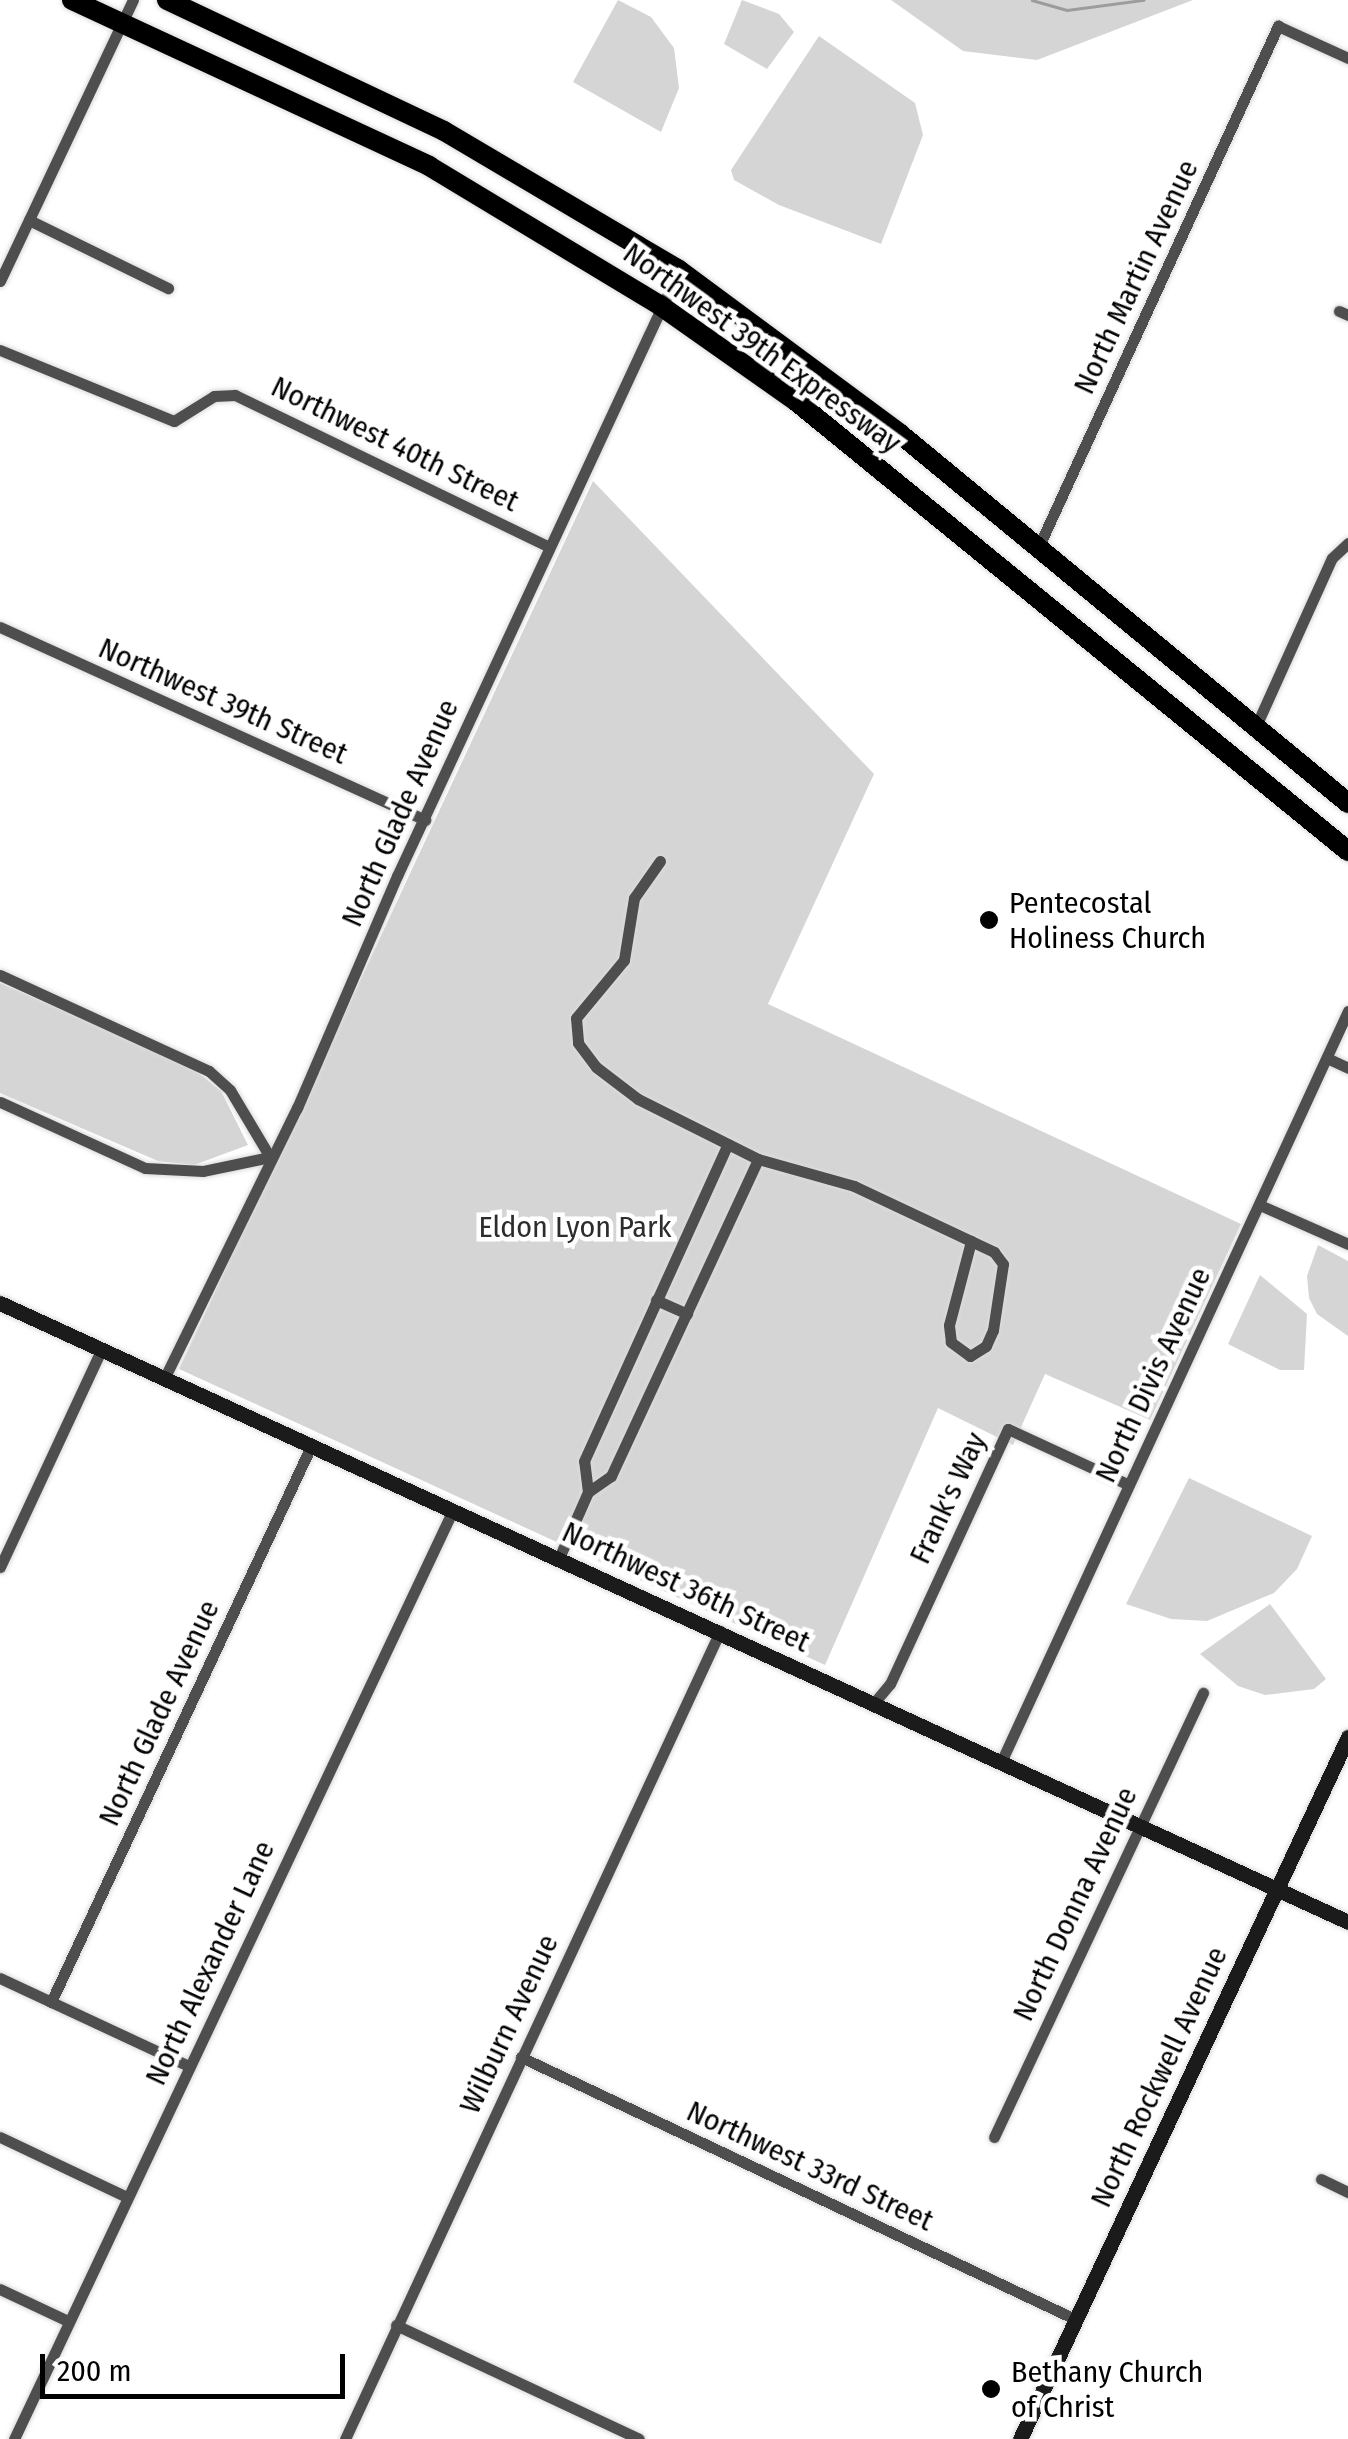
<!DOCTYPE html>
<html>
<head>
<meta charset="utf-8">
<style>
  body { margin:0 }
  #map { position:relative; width:1348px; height:2439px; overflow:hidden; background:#fff; font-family:"Fira Sans Condensed",sans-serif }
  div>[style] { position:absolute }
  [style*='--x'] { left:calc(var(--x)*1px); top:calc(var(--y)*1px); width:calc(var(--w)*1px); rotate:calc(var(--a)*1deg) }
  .green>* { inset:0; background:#d5d5d5 }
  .stream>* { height:2.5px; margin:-1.25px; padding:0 1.25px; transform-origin:1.25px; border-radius:1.25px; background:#9c9c9c }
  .roads { filter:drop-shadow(0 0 2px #dbdbdb) drop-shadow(0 0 2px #dbdbdb) }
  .street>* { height:11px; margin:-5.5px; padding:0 5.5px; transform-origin:5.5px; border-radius:5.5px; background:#4e4e4e }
  .secondary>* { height:15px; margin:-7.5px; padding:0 7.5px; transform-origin:7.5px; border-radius:7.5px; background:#1b1b1b }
  .highway>* { height:20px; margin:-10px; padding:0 10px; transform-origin:10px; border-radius:10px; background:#000 }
  .dots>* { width:28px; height:28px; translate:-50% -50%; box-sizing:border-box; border:5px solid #fff; border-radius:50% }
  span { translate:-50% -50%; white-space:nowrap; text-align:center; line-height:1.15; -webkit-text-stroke:9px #fff; paint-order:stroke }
  .street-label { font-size:30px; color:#000 }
  .poi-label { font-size:30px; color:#000 }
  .left { translate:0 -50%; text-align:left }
  .park-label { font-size:30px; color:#2c2c2c }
  .scale { position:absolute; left:40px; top:2354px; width:305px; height:45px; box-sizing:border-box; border:5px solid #000; border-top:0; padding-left:12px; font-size:30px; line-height:35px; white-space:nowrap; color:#000; -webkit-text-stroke:8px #fff; paint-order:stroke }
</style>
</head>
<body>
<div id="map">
  <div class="green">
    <i style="clip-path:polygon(618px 0,651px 17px,674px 48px,679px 88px,661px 132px,573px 82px)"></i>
    <i style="clip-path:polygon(742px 0,779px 14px,794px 32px,767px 69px,724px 44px)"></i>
    <i style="clip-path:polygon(891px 0,1193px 0,1037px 60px,963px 51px)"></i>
    <i style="clip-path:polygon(819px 36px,915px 103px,923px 135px,881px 244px,779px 205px,734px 180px,731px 170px)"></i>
    <i style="clip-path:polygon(593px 481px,874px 774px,768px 1004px,1241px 1224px,1150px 1420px,1045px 1374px,1013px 1445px,938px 1408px,825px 1665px,179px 1369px)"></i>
    <i style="clip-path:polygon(0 983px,191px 1067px,221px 1091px,248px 1145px,194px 1165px,158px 1161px,0 1093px)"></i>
    <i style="clip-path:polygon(1318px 1245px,1348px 1261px,1348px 1336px,1317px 1314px,1309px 1298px,1307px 1276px)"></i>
    <i style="clip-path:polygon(1260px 1275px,1307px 1314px,1304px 1370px,1280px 1370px,1228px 1344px)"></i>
    <i style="clip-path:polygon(1189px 1478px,1312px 1536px,1297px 1569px,1274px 1593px,1207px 1621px,1171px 1619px,1126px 1604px)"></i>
    <i style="clip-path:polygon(1270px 1604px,1326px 1679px,1314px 1689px,1265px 1695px,1238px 1686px,1200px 1654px)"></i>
  </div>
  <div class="stream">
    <i style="--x:1032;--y:0;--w:36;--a:16"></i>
    <i style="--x:1067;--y:10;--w:77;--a:-7.5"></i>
  </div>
  <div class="roads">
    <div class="street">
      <i style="--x:29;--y:220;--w:155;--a:26.1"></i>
      <i style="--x:0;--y:281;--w:311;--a:-64.7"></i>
      <i style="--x:1339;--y:311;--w:10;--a:24"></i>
      <i style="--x:0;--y:350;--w:188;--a:22.2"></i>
      <i style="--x:174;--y:421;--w:47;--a:-32"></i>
      <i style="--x:214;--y:396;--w:21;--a:-3"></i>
      <i style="--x:235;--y:395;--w:348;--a:25.8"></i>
      <i style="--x:1038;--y:548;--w:575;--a:-65.31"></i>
      <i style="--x:1278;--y:26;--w:77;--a:24.6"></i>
      <i style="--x:0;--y:627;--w:467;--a:24.4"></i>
      <i style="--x:1256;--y:726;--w:184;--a:-65.7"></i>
      <i style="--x:1332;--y:558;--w:22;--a:-43"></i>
      <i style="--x:660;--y:861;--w:45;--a:125.1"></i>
      <i style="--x:634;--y:898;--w:63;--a:99.2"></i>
      <i style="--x:624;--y:960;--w:75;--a:129.6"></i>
      <i style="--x:576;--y:1018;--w:25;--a:85"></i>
      <i style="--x:578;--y:1043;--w:30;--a:53"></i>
      <i style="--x:596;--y:1067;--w:53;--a:37.3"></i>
      <i style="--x:638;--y:1099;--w:134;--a:26.6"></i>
      <i style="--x:758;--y:1159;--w:100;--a:15.7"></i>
      <i style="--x:854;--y:1186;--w:155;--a:25.2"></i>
      <i style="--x:994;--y:1252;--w:15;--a:53"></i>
      <i style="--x:1003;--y:1264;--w:67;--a:98.6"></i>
      <i style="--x:993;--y:1330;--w:17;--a:114"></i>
      <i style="--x:986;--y:1346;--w:19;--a:148"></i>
      <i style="--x:970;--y:1356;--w:24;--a:-144"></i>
      <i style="--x:951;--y:1342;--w:17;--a:-97"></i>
      <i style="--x:949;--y:1325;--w:87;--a:-75.3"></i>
      <i style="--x:0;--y:975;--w:230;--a:24.7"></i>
      <i style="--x:209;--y:1071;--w:28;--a:42"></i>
      <i style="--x:230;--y:1090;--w:78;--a:59.2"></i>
      <i style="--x:270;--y:1157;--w:68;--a:168.2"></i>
      <i style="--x:203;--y:1171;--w:58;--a:-177"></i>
      <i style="--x:145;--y:1168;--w:159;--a:-155.5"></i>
      <i style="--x:1327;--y:1058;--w:23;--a:25"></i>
      <i style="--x:1262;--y:1206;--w:94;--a:23.8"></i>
      <i style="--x:656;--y:1300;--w:34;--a:24"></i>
      <i style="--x:165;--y:1377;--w:300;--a:-63.9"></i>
      <i style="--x:297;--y:1108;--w:253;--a:-66.7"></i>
      <i style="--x:397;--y:876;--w:668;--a:-65.05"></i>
      <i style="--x:588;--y:1492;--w:31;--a:-97"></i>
      <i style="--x:584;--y:1461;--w:348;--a:-65.6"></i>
      <i style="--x:559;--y:1558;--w:72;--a:-66.3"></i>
      <i style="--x:588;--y:1492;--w:28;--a:-35"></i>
      <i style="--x:611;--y:1476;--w:349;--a:-65.1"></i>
      <i style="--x:0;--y:1567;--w:239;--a:-65"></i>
      <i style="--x:873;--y:1704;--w:26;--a:-50"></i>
      <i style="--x:890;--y:1684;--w:281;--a:-65.2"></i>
      <i style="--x:1008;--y:1429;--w:133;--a:24.8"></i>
      <i style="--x:1002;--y:1760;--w:825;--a:-65.21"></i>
      <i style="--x:0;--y:1978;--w:208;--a:25"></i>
      <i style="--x:51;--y:2002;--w:616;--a:-64.93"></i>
      <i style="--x:521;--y:2057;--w:615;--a:25.32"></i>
      <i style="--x:0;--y:2137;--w:140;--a:25.3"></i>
      <i style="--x:994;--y:2137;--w:491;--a:-64.8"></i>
      <i style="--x:1321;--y:2179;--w:30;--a:26"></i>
      <i style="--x:0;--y:2289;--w:73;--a:25.2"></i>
      <i style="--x:396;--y:2325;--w:268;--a:25.1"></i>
      <i style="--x:14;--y:2439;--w:1028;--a:-64.71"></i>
      <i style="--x:345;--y:2439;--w:891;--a:-65.1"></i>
    </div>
    <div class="secondary">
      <i style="--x:0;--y:1303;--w:1483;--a:24.66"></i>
      <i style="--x:1020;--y:2439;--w:775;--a:-64.96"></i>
    </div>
    <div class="highway">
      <i style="--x:72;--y:0;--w:394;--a:24.9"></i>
      <i style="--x:429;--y:166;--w:271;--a:31.1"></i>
      <i style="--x:661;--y:306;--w:166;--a:35.2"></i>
      <i style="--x:797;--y:402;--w:711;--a:39.18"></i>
      <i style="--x:167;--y:0;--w:306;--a:25.3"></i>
      <i style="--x:444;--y:131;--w:273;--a:30.6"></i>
      <i style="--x:679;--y:270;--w:274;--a:36.5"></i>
      <i style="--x:899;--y:433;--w:582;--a:39.49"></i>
    </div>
  </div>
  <div class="dots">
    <i style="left:989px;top:920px;background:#000"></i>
    <i style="left:991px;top:2389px;background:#000"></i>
  </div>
  <div class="street-label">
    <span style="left:1136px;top:277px;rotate:-65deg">North Martin Avenue</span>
    <span style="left:762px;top:348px;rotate:36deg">Northwest 39th Expressway</span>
    <span style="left:395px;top:444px;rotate:26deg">Northwest 40th Street</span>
    <span style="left:223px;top:701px;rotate:24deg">Northwest 39th Street</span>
    <span style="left:400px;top:813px;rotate:-66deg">North Glade Avenue</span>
    <span style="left:1153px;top:1375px;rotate:-65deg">North Divis Avenue</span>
    <span style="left:948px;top:1498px;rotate:-65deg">Frank's Way</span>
    <span style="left:686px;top:1587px;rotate:25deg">Northwest 36th Street</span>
    <span style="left:159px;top:1713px;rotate:-65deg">North Glade Avenue</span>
    <span style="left:1075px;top:1904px;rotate:-65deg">North Donna Avenue</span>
    <span style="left:210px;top:1963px;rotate:-65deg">North Alexander Lane</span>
    <span style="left:509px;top:2024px;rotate:-65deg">Wilburn Avenue</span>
    <span style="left:1159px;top:2077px;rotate:-65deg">North Rockwell Avenue</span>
    <span style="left:810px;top:2166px;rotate:25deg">Northwest 33rd Street</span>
  </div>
  <div class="poi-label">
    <span class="left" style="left:1009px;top:920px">Pentecostal<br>Holiness Church</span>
    <span class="left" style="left:1011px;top:2389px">Bethany Church<br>of Christ</span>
  </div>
  <div class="park-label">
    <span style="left:575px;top:1227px">Eldon Lyon Park</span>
  </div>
  <div class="scale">200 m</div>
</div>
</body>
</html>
